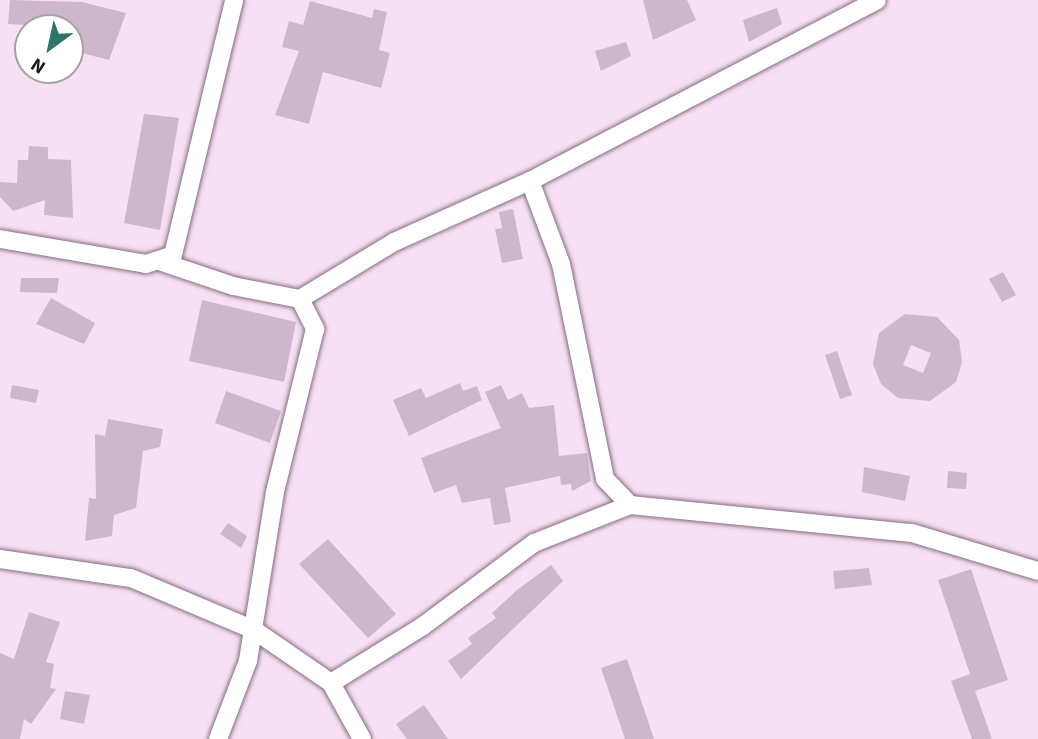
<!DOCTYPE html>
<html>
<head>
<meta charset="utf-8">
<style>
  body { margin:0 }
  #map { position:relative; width:1038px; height:739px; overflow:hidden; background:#f7dff4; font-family:"Source Sans 3",sans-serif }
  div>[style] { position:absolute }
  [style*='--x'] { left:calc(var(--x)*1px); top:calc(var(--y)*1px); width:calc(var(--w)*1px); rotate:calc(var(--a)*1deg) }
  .building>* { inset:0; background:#ceb7cb }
  .roads { filter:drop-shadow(0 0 2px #836d80) drop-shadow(0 0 2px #836d80) }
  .street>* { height:18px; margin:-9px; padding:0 9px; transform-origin:9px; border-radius:9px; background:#fff }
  span { translate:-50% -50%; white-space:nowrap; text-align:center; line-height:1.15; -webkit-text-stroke:5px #fff; paint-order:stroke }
  .north { position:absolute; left:14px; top:14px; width:70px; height:70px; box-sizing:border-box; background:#fff; border:2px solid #a5a1a5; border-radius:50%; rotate:213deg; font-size:19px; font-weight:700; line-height:28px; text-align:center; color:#1e151d }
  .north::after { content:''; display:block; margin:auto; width:24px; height:32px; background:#307569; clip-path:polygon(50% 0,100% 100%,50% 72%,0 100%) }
</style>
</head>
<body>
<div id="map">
  <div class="building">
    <i style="clip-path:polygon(10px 0,82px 2px,126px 13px,109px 60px,70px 50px,76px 28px,8px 24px)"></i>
    <i style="clip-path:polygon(643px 0,687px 0,696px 20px,653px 40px)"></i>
    <i style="clip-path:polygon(310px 1px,372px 18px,374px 9px,387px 12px,379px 50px,390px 53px,381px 88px,323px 72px,309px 124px,275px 115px,299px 51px,282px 47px,289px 21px,303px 25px)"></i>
    <i style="clip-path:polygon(777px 8px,782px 24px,749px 42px,743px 20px)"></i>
    <i style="clip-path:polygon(626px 42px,631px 56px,601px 71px,595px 51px)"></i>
    <i style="clip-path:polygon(144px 114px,179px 118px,160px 230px,124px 223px)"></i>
    <i style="clip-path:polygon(29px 146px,48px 147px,48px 159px,71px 160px,73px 218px,44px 215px,45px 200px,13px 211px,0 197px,0 182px,17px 183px,18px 160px,28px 160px)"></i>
    <i style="clip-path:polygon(513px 209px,523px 259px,502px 263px,495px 229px,502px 228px,499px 212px)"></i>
    <i style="clip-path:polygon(1003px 272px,1016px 295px,1002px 302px,989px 279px)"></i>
    <i style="clip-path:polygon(21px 278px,59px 278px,57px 293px,20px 292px)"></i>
    <i style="clip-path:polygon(51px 298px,95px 323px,84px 344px,36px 324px)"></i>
    <i style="clip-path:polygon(202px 300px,296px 322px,284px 382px,189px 361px)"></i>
    <i style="clip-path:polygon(evenodd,905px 314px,937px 317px,959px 340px,962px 362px,956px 382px,930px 401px,898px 398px,881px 384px,873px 364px,879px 333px,905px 314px,911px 345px,931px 353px,923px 373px,903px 365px,911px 345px)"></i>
    <i style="clip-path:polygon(837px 351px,852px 395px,840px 399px,825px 355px)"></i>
    <i style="clip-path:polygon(460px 383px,463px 391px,477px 386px,482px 400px,409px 436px,393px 400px,421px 388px,426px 398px)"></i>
    <i style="clip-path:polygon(12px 385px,39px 390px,36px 403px,10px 398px)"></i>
    <i style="clip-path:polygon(501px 385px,508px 400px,522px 393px,529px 408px,554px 405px,559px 456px,587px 453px,591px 481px,572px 491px,571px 484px,561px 485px,560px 476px,505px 488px,511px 522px,494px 525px,490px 498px,462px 503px,456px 485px,434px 493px,421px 458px,501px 428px,485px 392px)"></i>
    <i style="clip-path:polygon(226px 391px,281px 411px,270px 443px,215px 423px)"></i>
    <i style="clip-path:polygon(108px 419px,163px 429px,160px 447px,143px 451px,136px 508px,114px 515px,112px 536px,85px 541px,89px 498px,96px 499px,95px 434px,105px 436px)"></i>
    <i style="clip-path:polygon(864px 467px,910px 476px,905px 501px,862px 492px)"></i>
    <i style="clip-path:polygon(948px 471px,967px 473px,966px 489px,947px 488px)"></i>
    <i style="clip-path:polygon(228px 523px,247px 536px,241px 548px,220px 534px)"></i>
    <i style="clip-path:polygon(328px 539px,396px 614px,368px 638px,299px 564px)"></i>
    <i style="clip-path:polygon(551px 565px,563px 581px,461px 679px,448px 661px,472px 644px,468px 638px,496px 618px,492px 613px,517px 590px)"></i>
    <i style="clip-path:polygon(869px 568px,872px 585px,835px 589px,833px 571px)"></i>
    <i style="clip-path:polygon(971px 569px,1008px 680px,975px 691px,992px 739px,972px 739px,951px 681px,970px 674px,938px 580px)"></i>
    <i style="clip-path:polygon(29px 612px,60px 622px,46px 662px,54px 664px,50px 688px,56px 689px,31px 724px,24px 719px,20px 739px,0 739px,0 653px,14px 659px)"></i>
    <i style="clip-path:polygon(627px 659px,654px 739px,625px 739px,601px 668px)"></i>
    <i style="clip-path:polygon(65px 691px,90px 695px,84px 724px,60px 719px)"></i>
    <i style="clip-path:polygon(424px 705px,448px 739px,407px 739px,396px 724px)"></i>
  </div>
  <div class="roads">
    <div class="street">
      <i style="--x:530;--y:181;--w:89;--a:69.5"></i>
      <i style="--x:561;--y:264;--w:219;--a:78.4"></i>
      <i style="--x:605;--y:479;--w:36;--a:46"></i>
      <i style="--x:0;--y:239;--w:148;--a:9.7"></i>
      <i style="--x:146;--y:264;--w:28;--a:-18"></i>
      <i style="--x:173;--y:255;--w:262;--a:-76.5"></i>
      <i style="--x:162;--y:262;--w:75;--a:18.7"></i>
      <i style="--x:233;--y:286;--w:68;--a:11"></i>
      <i style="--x:300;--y:299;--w:34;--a:63"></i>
      <i style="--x:315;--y:329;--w:168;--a:103.8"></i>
      <i style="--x:275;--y:492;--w:171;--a:99.1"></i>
      <i style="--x:248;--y:661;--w:84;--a:111"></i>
      <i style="--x:300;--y:299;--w:110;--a:-31.2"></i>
      <i style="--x:394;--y:242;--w:149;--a:-24.2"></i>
      <i style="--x:530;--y:181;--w:391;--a:-27.5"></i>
      <i style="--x:0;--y:559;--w:132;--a:8.3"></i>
      <i style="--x:131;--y:578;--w:134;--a:22.9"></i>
      <i style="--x:254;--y:630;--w:93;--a:34.5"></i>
      <i style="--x:331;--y:683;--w:64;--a:61"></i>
      <i style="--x:331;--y:683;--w:108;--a:-31.8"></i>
      <i style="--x:423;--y:626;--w:139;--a:-36.8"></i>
      <i style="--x:534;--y:543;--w:103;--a:-21.6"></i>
      <i style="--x:630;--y:505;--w:283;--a:5.7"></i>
      <i style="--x:912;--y:533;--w:132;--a:16.8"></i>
    </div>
  </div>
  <div class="north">N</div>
</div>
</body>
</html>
